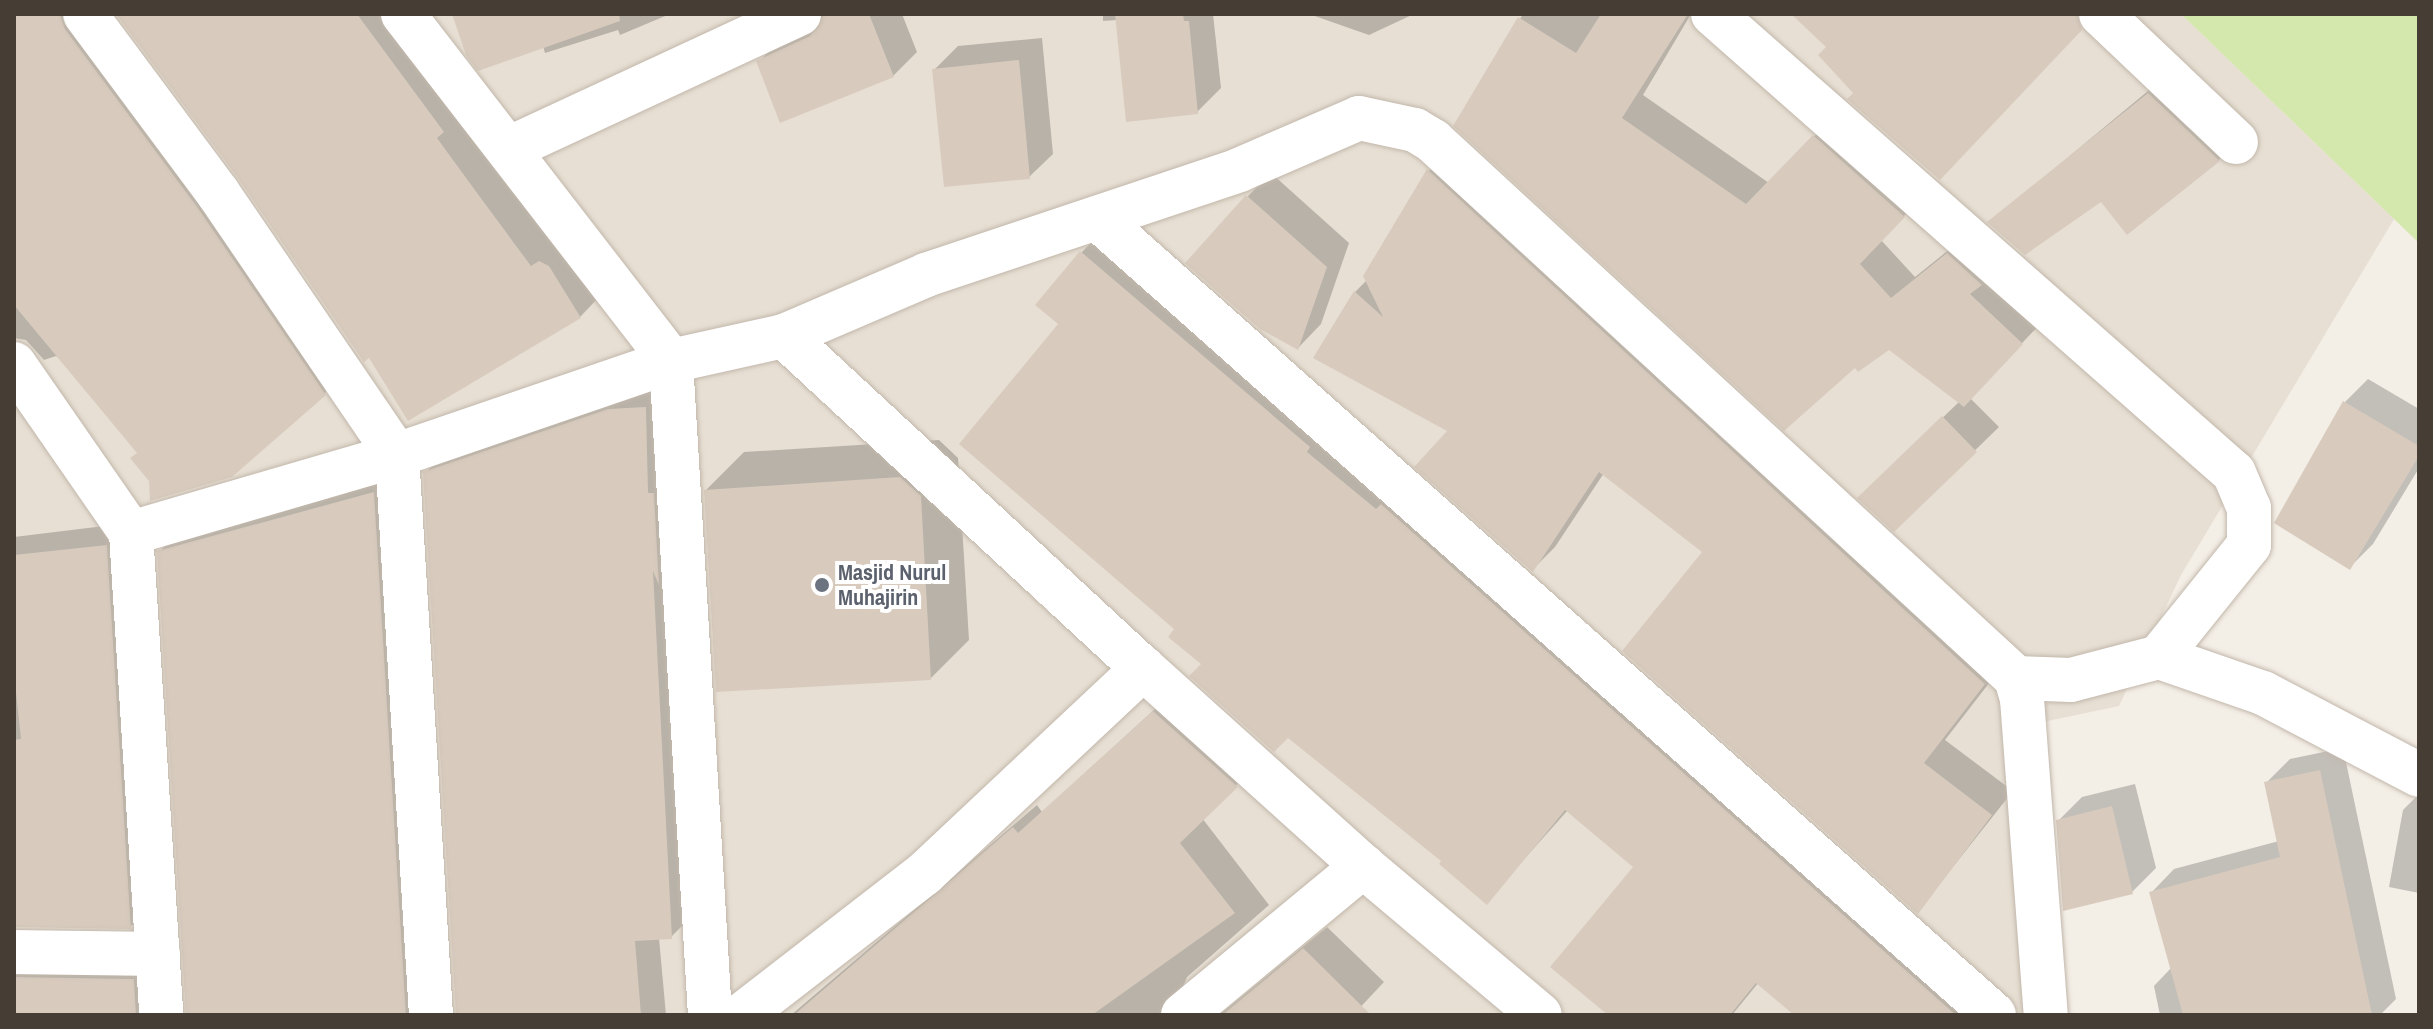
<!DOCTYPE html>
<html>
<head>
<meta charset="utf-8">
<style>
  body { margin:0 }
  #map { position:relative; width:2433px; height:1029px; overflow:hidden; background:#f3eee6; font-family:"Archivo Narrow",sans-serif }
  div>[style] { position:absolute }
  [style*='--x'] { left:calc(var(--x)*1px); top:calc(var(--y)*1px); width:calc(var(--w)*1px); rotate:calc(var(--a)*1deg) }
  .residential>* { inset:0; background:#e7dfd3 }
  .green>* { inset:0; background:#d4e8ad }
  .shadow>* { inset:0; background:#0003 }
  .building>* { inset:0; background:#d8cbbe }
  .roads { filter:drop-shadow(0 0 2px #c2b7ab) drop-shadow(0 0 2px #c2b7ab) }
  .minor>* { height:44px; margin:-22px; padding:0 22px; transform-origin:22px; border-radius:22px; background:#fff }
  .dots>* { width:22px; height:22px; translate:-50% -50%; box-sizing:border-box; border:4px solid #fff; border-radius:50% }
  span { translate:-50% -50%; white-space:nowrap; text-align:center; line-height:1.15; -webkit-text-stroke:8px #fff; paint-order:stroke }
  .worship-label { font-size:22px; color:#5b616d; font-weight:700 }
  .left { translate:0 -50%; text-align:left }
  .frame { position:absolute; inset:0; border:16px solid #463d35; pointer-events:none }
</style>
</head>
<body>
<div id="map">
  <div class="residential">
    <i style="clip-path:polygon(14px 14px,2181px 14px,2394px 219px,2181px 575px,2119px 706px,2028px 725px,2052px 1015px,14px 1015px)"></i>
  </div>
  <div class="green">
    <i style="clip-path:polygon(2181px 14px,2419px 14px,2419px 243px,2394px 219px)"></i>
  </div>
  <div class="shadow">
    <i style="clip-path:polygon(14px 14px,93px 14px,347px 371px,324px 394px,151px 480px,139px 452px,67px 364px,56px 356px,44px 360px,26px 340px,14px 338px,14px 357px)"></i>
    <i style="clip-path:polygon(119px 14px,396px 14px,602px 294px,580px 317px,370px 354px)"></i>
    <i style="clip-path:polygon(454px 14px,670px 14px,620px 35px,618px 30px,545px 53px,543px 46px)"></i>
    <i style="clip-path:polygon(823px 14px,902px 14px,917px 52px,893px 76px,759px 62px,782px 38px)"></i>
    <i style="clip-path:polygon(1103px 14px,1213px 14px,1221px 88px,1197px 112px,1117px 20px,1103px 21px)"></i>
    <i style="clip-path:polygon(1309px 14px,1414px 14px,1369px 35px)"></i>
    <i style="clip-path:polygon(1523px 14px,1691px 14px,1643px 95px,1769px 183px,1836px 114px,1926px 193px,1881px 240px,1915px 277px,1971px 232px,2044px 320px,1970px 398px,1999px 427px,1894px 529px,1883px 475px,1960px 401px,1889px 348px,1456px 125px)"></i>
    <i style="clip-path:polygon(1042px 38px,1053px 154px,1029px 177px,934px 70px,958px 46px)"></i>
    <i style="clip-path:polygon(2172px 71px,2242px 136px,2219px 160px,2127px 232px,2101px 199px,1990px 222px)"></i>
    <i style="clip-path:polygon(1451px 148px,2007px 660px,1945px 740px,2013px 791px,1918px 911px,1705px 551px,1604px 473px,1555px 547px,1533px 569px,1450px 430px,1355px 292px,1367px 280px,1429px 171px)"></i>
    <i style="clip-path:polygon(1271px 173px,1349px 243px,1321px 324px,1298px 348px,1248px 196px)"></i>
    <i style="clip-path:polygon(1107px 226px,1529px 592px,2015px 1015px,1797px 1015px,1759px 982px,1732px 1015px,1609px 1015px,1636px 866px,1568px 810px,1486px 902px,1444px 861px,1203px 664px,1177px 629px,1060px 324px,1082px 252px)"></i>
    <i style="clip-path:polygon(2368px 379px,2419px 409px,2419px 468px,2373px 544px,2350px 567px,2277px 522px,2345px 402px)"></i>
    <i style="clip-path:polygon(668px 385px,694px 914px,671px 937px,659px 938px,666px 1015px,180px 1015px,188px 1014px,159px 552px,183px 529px,397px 471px,442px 1015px,458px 1014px,425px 473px,449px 450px)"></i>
    <i style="clip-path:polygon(939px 440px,958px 458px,969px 640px,931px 678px,706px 490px,744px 452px)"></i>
    <i style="clip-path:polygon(129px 523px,153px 904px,130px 927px,14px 925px,14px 537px)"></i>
    <i style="clip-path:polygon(1177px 689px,1259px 763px,1202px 818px,1269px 905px,1187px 977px,1180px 994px,1197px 1015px,791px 1015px,1037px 805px,1042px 812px)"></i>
    <i style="clip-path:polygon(2343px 748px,2396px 999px,2380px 1015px,2160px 1015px,2154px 986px,2172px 967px,2151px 893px,2174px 869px,2279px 841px,2266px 783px,2290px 759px)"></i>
    <i style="clip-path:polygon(2135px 784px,2156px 868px,2132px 892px,2058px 821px,2082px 797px)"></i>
    <i style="clip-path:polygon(2419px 794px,2419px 893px,2389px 887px,2403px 810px)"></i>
    <i style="clip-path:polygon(1327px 927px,1384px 982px,1353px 1015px,1207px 1015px,1223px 1012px)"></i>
    <i style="clip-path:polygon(14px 937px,156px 956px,174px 1015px,14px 1015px)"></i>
  </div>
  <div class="building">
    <i style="clip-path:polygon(14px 14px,60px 14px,65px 29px,198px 208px,326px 395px,232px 477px,150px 501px,149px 481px,130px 458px,137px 453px,14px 305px)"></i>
    <i style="clip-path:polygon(116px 14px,357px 14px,444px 132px,437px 138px,480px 197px,531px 266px,539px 261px,549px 266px,581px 318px,408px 421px,369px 358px,364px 362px,238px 178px)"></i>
    <i style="clip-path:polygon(452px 14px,619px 14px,620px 21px,478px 71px,466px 55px)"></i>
    <i style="clip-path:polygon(824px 14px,869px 14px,894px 77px,780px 123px,756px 61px,810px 36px)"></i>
    <i style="clip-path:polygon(1115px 14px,1183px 14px,1184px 21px,1189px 21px,1198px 114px,1126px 122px)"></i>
    <i style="clip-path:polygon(1601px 14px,1688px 14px,1622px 118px,1746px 204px,1813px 135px,1905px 217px,1860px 264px,1891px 298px,1947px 253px,1982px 285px,1970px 294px,2023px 344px,1964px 407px,1889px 350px,1858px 372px,1855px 368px,1784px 431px,1453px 126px,1518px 17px,1576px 53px)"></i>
    <i style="clip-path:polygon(1791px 14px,2077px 14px,2082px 30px,1940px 180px,1847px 99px,1853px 93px,1818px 55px,1826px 47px)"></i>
    <i style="clip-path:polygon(1019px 60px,1030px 179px,944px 187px,932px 69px)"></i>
    <i style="clip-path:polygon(2148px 93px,2220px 161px,2127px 235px,2101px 202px,2025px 255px,1987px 222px)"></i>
    <i style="clip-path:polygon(1427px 169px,1985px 684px,1924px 763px,1992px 815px,1918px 914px,1622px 651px,1702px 552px,1599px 472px,1533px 572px,1414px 467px,1447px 431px,1313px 358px,1354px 291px,1383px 317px,1363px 276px)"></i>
    <i style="clip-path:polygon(1246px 195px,1327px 267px,1298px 350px,1260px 329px,1185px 263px)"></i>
    <i style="clip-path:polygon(1080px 251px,1310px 447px,1307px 452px,1376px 509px,1381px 504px,1956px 1015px,1794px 1015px,1756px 983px,1730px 1015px,1608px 1015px,1550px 967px,1633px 867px,1565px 810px,1487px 905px,1439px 864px,1441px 861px,1288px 738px,1274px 752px,1189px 676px,1201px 664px,1168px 637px,1174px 629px,959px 444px,1058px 324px,1035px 305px)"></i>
    <i style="clip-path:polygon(2343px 401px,2419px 446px,2419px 456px,2350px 570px,2274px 523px)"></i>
    <i style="clip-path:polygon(646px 407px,648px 493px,654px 493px,659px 585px,653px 571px,672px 939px,635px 941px,641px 1015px,456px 1015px,423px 472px,608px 409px)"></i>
    <i style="clip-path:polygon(1942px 416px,1977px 452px,1894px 532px,1857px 498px)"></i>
    <i style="clip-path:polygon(900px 477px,921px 496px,931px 680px,716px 692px,704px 490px)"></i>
    <i style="clip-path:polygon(374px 492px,406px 1015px,186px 1015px,157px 551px)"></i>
    <i style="clip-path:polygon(107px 545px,131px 929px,15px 927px,14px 740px,21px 739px,14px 674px,14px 555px)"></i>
    <i style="clip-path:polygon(1153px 711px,1238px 787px,1180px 843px,1235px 913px,1092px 1015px,794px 1015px,1013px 827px,1018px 833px)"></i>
    <i style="clip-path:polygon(2320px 770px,2372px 1015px,2183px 1015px,2149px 892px,2280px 857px,2264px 782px)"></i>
    <i style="clip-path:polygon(2112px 806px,2133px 894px,2063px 911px,2056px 820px)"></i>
    <i style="clip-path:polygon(1303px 948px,1371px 1015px,1222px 1015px)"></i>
    <i style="clip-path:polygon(15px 977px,134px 979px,136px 1015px,15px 1015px)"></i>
  </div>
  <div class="roads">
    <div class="minor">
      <i style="--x:85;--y:14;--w:223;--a:53.4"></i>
      <i style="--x:218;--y:193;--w:317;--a:55.7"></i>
      <i style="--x:397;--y:455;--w:561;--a:86.53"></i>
      <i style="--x:403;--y:14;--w:438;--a:52.3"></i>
      <i style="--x:671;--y:361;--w:655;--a:86.59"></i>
      <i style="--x:1713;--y:14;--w:694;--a:41.38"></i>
      <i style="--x:2234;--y:473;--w:38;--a:67"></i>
      <i style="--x:2249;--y:508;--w:37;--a:90"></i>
      <i style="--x:2249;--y:545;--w:144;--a:128.8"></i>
      <i style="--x:2159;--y:657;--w:91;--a:165.4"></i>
      <i style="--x:2071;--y:680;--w:55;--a:-177.9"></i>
      <i style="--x:2101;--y:14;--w:186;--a:43.5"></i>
      <i style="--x:508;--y:149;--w:321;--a:-24.9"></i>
      <i style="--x:1099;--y:220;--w:1197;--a:41.61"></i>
      <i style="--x:784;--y:336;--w:155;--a:-23.2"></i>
      <i style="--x:926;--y:275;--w:330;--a:-18.5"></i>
      <i style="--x:1239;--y:170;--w:131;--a:-23.4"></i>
      <i style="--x:1359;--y:118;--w:57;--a:12.1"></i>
      <i style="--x:1415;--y:130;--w:21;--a:31"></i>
      <i style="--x:1433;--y:141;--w:793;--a:42.65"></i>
      <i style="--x:2016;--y:678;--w:22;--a:74"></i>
      <i style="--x:2022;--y:699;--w:317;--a:85.7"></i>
      <i style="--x:14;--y:364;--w:206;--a:55.3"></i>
      <i style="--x:131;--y:533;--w:483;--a:86.4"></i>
      <i style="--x:131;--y:533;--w:277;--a:-16.3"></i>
      <i style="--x:397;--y:455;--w:290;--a:-18.9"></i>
      <i style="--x:671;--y:361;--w:116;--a:-12.5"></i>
      <i style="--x:784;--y:336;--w:489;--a:42.8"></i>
      <i style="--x:2159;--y:657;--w:110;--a:19.1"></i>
      <i style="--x:2263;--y:693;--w:176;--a:27.7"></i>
      <i style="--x:14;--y:952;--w:144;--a:0.8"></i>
      <i style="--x:742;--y:1015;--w:230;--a:-37.8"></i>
      <i style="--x:924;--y:874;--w:301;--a:-43.2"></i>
      <i style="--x:1143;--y:668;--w:296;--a:42"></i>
      <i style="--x:1183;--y:1015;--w:234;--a:-39.6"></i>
      <i style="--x:1363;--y:866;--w:231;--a:40.1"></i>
    </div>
  </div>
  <div class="dots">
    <i style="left:822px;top:585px;background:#6b7280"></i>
  </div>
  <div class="worship-label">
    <span class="left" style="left:838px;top:585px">Masjid Nurul<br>Muhajirin</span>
  </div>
  <div class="frame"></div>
</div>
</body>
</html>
